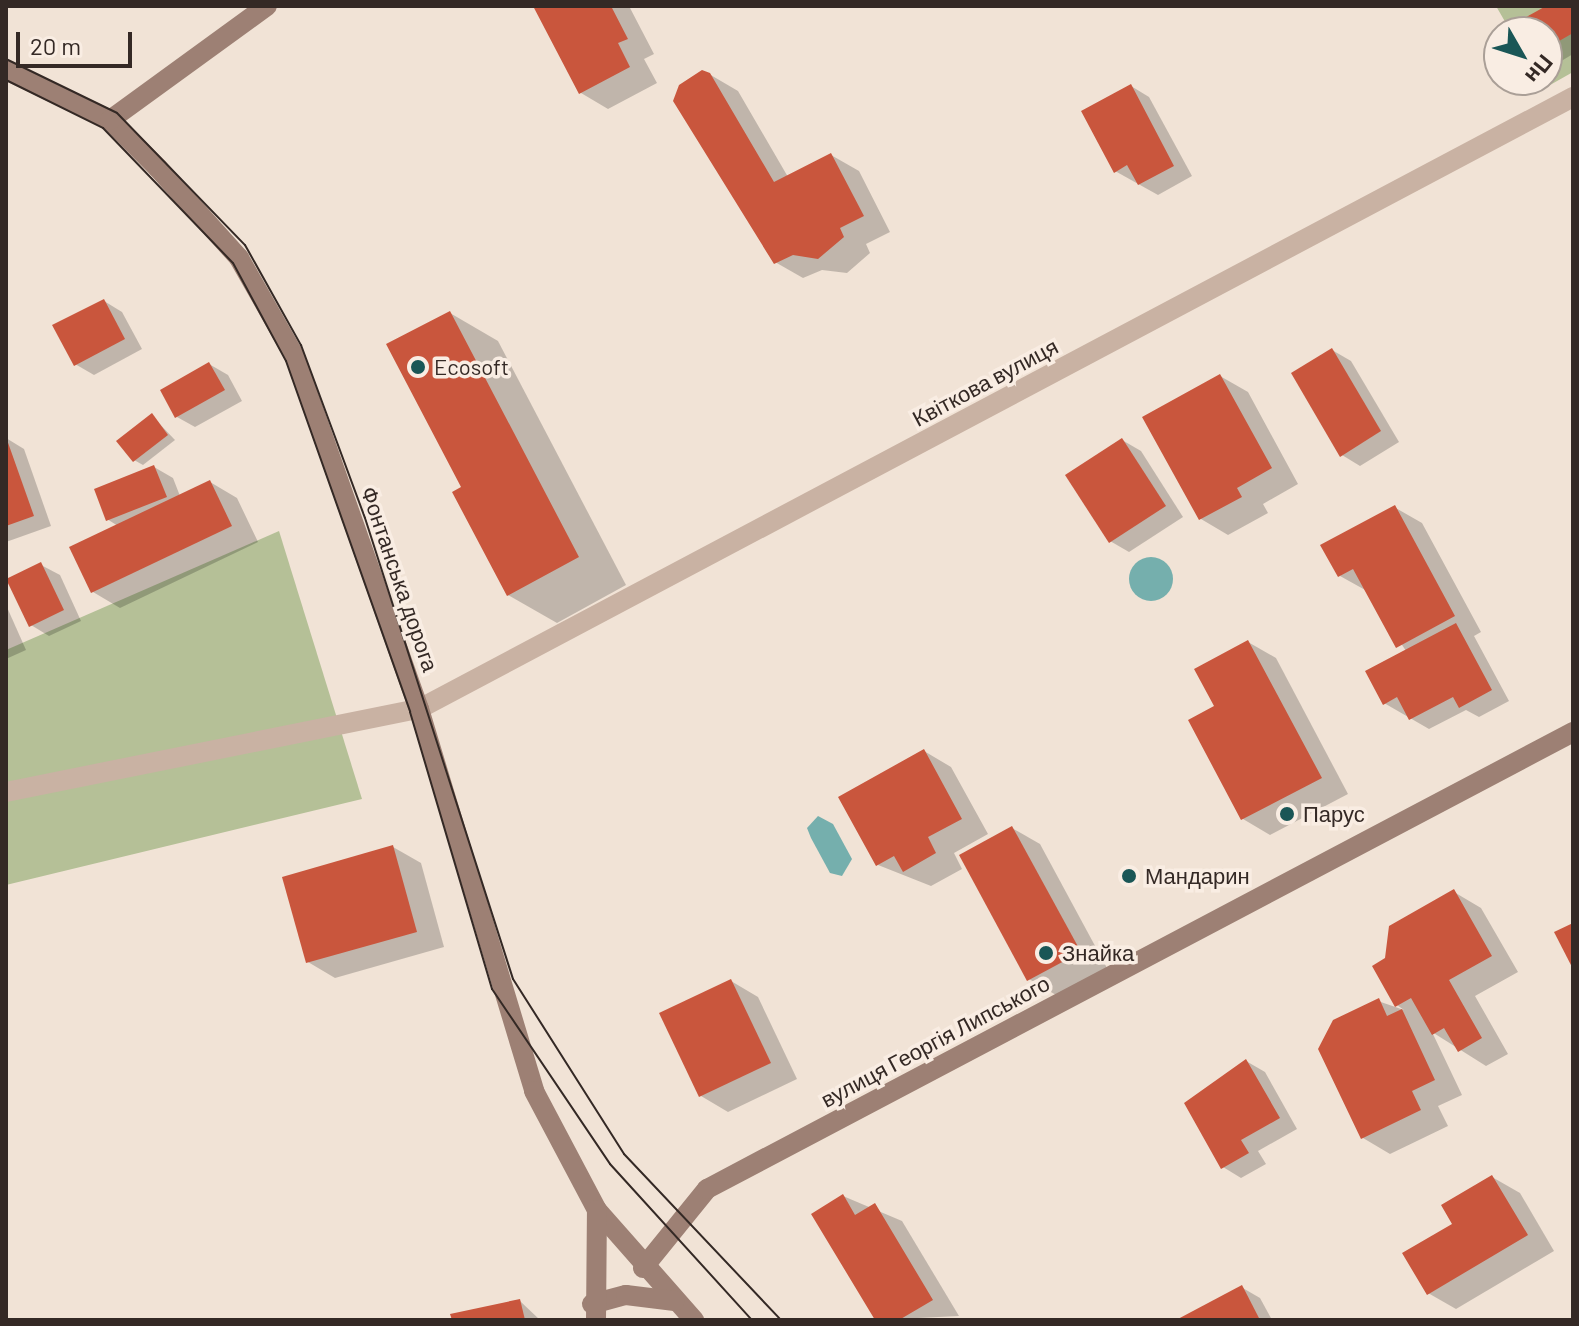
<!DOCTYPE html>
<html>
<head>
<meta charset="utf-8">
<style>
  body { margin:0 }
  #map { position:relative; width:1579px; height:1326px; overflow:hidden; background:#f1e3d6; font-family:Barlow,sans-serif }
  div>[style] { position:absolute }
  [style*='--x'] { left:calc(var(--x)*1px); top:calc(var(--y)*1px); width:calc(var(--w)*1px); rotate:calc(var(--a)*1deg) }
  .green>* { inset:0; background:#b5c097 }
  .water>* { inset:0; background:#75afad }
  .round { border-radius:50% }
  .shadow>* { inset:0; background:#0003 }
  .building>* { inset:0; background:#c9563d }
  .lane>* { height:20px; margin:-10px; padding:0 10px; transform-origin:10px; border-radius:10px; background:#c9b2a3 }
  .street>* { height:20px; margin:-10px; padding:0 10px; transform-origin:10px; border-radius:10px; background:#c9b2a3 }
  .secondary>* { height:20px; margin:-10px; padding:0 10px; transform-origin:10px; border-radius:10px; background:#9d8074 }
  .tram>* { height:2px; margin:-1px; padding:0 1px; transform-origin:1px; border-radius:1px; background:#342925 }
  .dots>* { width:22px; height:22px; translate:-50% -50%; box-sizing:border-box; border:4px solid #f9ede3; border-radius:50% }
  span { translate:-50% -50%; white-space:nowrap; text-align:center; line-height:1.15; -webkit-text-stroke:7px #f9ede3; paint-order:stroke }
  .poi-label { font-size:22px; color:#342925 }
  .left { translate:0 -50%; text-align:left }
  .street-label { font-size:22px; color:#342925 }
  .frame { position:absolute; inset:0; border:8px solid #342925; pointer-events:none }
  .north { position:absolute; left:1483px; top:16px; width:80px; height:80px; box-sizing:border-box; background:#f9ede3; border:2px solid #aa9f97; border-radius:50%; rotate:129deg; font-size:22px; font-weight:700; line-height:32px; text-align:center; color:#342925 }
  .north::after { content:''; display:block; margin:auto; width:28px; height:36px; background:#1a5656; clip-path:polygon(50% 0,100% 100%,50% 72%,0 100%) }
  .scale { position:absolute; left:16px; top:32px; width:116px; height:36px; box-sizing:border-box; border:4px solid #342925; border-top:0; padding-left:10px; font-size:24px; line-height:28px; white-space:nowrap; color:#342925; -webkit-text-stroke:6px #f9ede3; paint-order:stroke }
</style>
</head>
<body>
<div id="map">
  <div class="green">
    <i style="clip-path:polygon(1496px 6px,1573px 6px,1573px 72px,1543px 89px,1538px 80px,1547px 80px,1547px 32px,1511px 32px)"></i>
    <i style="clip-path:polygon(279px 531px,362px 799px,6px 885px,6px 650px)"></i>
  </div>
  <div class="water">
    <i class="round" style="left:1129px;top:557px;width:44px;height:44px"></i>
    <i style="clip-path:polygon(818px 816px,833px 824px,852px 859px,842px 876px,830px 873px,811px 838px,807px 828px)"></i>
  </div>
  <div class="shadow">
    <i style="clip-path:polygon(535px 6px,629px 6px,654px 54px,644px 59px,657px 83px,608px 109px,581px 93px)"></i>
    <i style="clip-path:polygon(1549px 6px,1573px 6px,1573px 54px,1558px 63px,1547px 56px,1547px 32px,1528px 32px)"></i>
    <i style="clip-path:polygon(709px 74px,738px 91px,788px 177px,831px 155px,859px 171px,890px 232px,866px 244px,870px 253px,847px 273px,822px 270px,803px 278px,775px 262px)"></i>
    <i style="clip-path:polygon(1131px 86px,1149px 97px,1192px 176px,1158px 195px,1115px 171px)"></i>
    <i style="clip-path:polygon(104px 301px,122px 312px,142px 349px,94px 375px,75px 364px)"></i>
    <i style="clip-path:polygon(450px 313px,498px 341px,626px 585px,557px 623px,508px 595px,464px 488px)"></i>
    <i style="clip-path:polygon(1332px 350px,1351px 361px,1399px 442px,1360px 466px,1342px 455px)"></i>
    <i style="clip-path:polygon(209px 364px,228px 375px,242px 401px,195px 427px,177px 417px)"></i>
    <i style="clip-path:polygon(1220px 376px,1248px 392px,1298px 484px,1263px 504px,1268px 513px,1228px 535px,1201px 519px,1145px 418px)"></i>
    <i style="clip-path:polygon(152px 416px,175px 440px,143px 465px,134px 460px)"></i>
    <i style="clip-path:polygon(6px 438px,24px 449px,51px 526px,6px 542px)"></i>
    <i style="clip-path:polygon(1122px 440px,1141px 451px,1183px 517px,1129px 552px,1110px 541px)"></i>
    <i style="clip-path:polygon(154px 467px,173px 478px,180px 496px,210px 482px,237px 498px,258px 542px,120px 608px,93px 592px,118px 526px,107px 519px)"></i>
    <i style="clip-path:polygon(1394px 507px,1422px 523px,1481px 632px,1474px 636px,1509px 701px,1479px 717px,1466px 710px,1429px 729px,1384px 703px,1406px 651px,1367px 591px,1340px 576px)"></i>
    <i style="clip-path:polygon(41px 565px,60px 575px,81px 621px,49px 636px,31px 625px)"></i>
    <i style="clip-path:polygon(6px 605px,26px 650px,6px 659px)"></i>
    <i style="clip-path:polygon(1248px 642px,1276px 658px,1348px 794px,1270px 835px,1243px 819px,1217px 707px)"></i>
    <i style="clip-path:polygon(924px 751px,951px 767px,988px 834px,954px 853px,962px 869px,931px 886px,878px 865px)"></i>
    <i style="clip-path:polygon(1012px 828px,1040px 844px,1107px 968px,1056px 995px,1029px 979px)"></i>
    <i style="clip-path:polygon(393px 847px,421px 863px,444px 947px,335px 978px,308px 962px)"></i>
    <i style="clip-path:polygon(1454px 892px,1481px 908px,1518px 972px,1475px 996px,1508px 1054px,1486px 1066px,1432px 1032px,1462px 1095px,1438px 1106px,1448px 1126px,1390px 1154px,1363px 1138px,1378px 1001px,1404px 1010px,1397px 1005px,1387px 960px)"></i>
    <i style="clip-path:polygon(731px 981px,758px 997px,797px 1079px,728px 1112px,701px 1096px)"></i>
    <i style="clip-path:polygon(1246px 1061px,1265px 1072px,1297px 1129px,1258px 1151px,1266px 1164px,1241px 1178px,1223px 1167px)"></i>
    <i style="clip-path:polygon(1492px 1177px,1520px 1193px,1554px 1251px,1456px 1309px,1428px 1293px,1454px 1225px)"></i>
    <i style="clip-path:polygon(843px 1196px,902px 1221px,959px 1316px,877px 1320px)"></i>
    <i style="clip-path:polygon(1241px 1287px,1260px 1298px,1272px 1320px,1180px 1320px)"></i>
    <i style="clip-path:polygon(520px 1301px,540px 1320px,454px 1320px)"></i>
  </div>
  <div class="building">
    <i style="clip-path:polygon(533px 6px,611px 6px,628px 39px,618px 43px,630px 67px,579px 94px)"></i>
    <i style="clip-path:polygon(1546px 6px,1573px 6px,1573px 33px,1547px 48px,1547px 32px,1526px 32px,1519px 21px)"></i>
    <i style="clip-path:polygon(702px 70px,710px 73px,774px 182px,831px 153px,864px 216px,840px 228px,844px 237px,818px 259px,793px 255px,774px 264px,673px 101px,679px 85px)"></i>
    <i style="clip-path:polygon(1131px 84px,1174px 166px,1138px 185px,1127px 165px,1114px 173px,1081px 111px)"></i>
    <i style="clip-path:polygon(104px 299px,125px 339px,74px 366px,52px 325px)"></i>
    <i style="clip-path:polygon(450px 311px,579px 557px,507px 596px,452px 492px,461px 487px,386px 344px)"></i>
    <i style="clip-path:polygon(1332px 348px,1381px 431px,1340px 457px,1291px 373px)"></i>
    <i style="clip-path:polygon(209px 362px,225px 390px,175px 418px,160px 390px)"></i>
    <i style="clip-path:polygon(1220px 374px,1272px 468px,1237px 488px,1242px 497px,1199px 520px,1142px 417px)"></i>
    <i style="clip-path:polygon(152px 413px,168px 435px,133px 462px,116px 441px)"></i>
    <i style="clip-path:polygon(6px 437px,34px 516px,6px 526px)"></i>
    <i style="clip-path:polygon(1122px 438px,1166px 506px,1109px 543px,1065px 475px)"></i>
    <i style="clip-path:polygon(154px 465px,167px 497px,106px 521px,94px 489px)"></i>
    <i style="clip-path:polygon(210px 480px,232px 526px,91px 593px,69px 547px)"></i>
    <i style="clip-path:polygon(1395px 505px,1455px 616px,1396px 648px,1353px 569px,1338px 577px,1320px 545px)"></i>
    <i style="clip-path:polygon(41px 562px,64px 610px,29px 627px,6px 579px)"></i>
    <i style="clip-path:polygon(1456px 623px,1492px 690px,1459px 708px,1453px 697px,1409px 720px,1397px 697px,1383px 705px,1365px 671px)"></i>
    <i style="clip-path:polygon(1248px 640px,1322px 778px,1241px 820px,1188px 720px,1214px 706px,1194px 669px)"></i>
    <i style="clip-path:polygon(924px 749px,962px 819px,928px 837px,936px 853px,903px 872px,894px 856px,876px 866px,838px 797px)"></i>
    <i style="clip-path:polygon(1012px 826px,1081px 952px,1027px 981px,959px 855px)"></i>
    <i style="clip-path:polygon(393px 845px,417px 932px,306px 963px,282px 877px)"></i>
    <i style="clip-path:polygon(1454px 889px,1492px 956px,1449px 980px,1482px 1038px,1458px 1052px,1444px 1028px,1432px 1035px,1411px 998px,1395px 1007px,1372px 966px,1385px 958px,1389px 926px)"></i>
    <i style="clip-path:polygon(1573px 923px,1573px 969px,1554px 932px)"></i>
    <i style="clip-path:polygon(731px 979px,771px 1063px,699px 1097px,659px 1013px)"></i>
    <i style="clip-path:polygon(1379px 998px,1387px 1016px,1402px 1009px,1435px 1080px,1412px 1091px,1421px 1110px,1361px 1139px,1318px 1049px,1333px 1020px)"></i>
    <i style="clip-path:polygon(1246px 1059px,1280px 1118px,1241px 1140px,1249px 1153px,1221px 1169px,1184px 1103px)"></i>
    <i style="clip-path:polygon(1492px 1175px,1528px 1235px,1427px 1295px,1402px 1253px,1452px 1224px,1441px 1205px)"></i>
    <i style="clip-path:polygon(843px 1194px,855px 1215px,875px 1203px,933px 1300px,899px 1320px,875px 1320px,811px 1214px)"></i>
    <i style="clip-path:polygon(1242px 1285px,1260px 1320px,1176px 1320px)"></i>
    <i style="clip-path:polygon(520px 1299px,525px 1320px,452px 1320px,450px 1314px)"></i>
  </div>
  <div class="lane">
    <i style="--x:6;--y:792;--w:421;--a:-11.4"></i>
  </div>
  <div class="street">
    <i style="--x:419;--y:709;--w:1306;--a:-27.94"></i>
  </div>
  <div class="secondary">
    <i style="--x:6;--y:70;--w:115;--a:25.7"></i>
    <i style="--x:110;--y:120;--w:68;--a:45"></i>
    <i style="--x:158;--y:168;--w:121;--a:48"></i>
    <i style="--x:239;--y:258;--w:114;--a:60.5"></i>
    <i style="--x:295;--y:357;--w:373;--a:70.6"></i>
    <i style="--x:419;--y:709;--w:399;--a:73.2"></i>
    <i style="--x:534;--y:1091;--w:135;--a:62.1"></i>
    <i style="--x:597;--y:1210;--w:147;--a:48.6"></i>
    <i style="--x:110;--y:120;--w:194;--a:-36"></i>
    <i style="--x:643;--y:1268;--w:102;--a:-51"></i>
    <i style="--x:707;--y:1189;--w:979;--a:-27.82"></i>
    <i style="--x:592;--y:1304;--w:35;--a:-15"></i>
    <i style="--x:626;--y:1295;--w:49;--a:7"></i>
    <i style="--x:596;--y:1320;--w:110;--a:-89.5"></i>
  </div>
  <div class="tram">
    <i style="--x:6;--y:59;--w:123;--a:25.9"></i>
    <i style="--x:117;--y:113;--w:184;--a:45.9"></i>
    <i style="--x:245;--y:245;--w:115;--a:60.8"></i>
    <i style="--x:301;--y:345;--w:184;--a:69.7"></i>
    <i style="--x:365;--y:518;--w:484;--a:72.2"></i>
    <i style="--x:513;--y:979;--w:207;--a:57.6"></i>
    <i style="--x:624;--y:1154;--w:228;--a:46.6"></i>
    <i style="--x:6;--y:80;--w:108;--a:26.3"></i>
    <i style="--x:103;--y:128;--w:187;--a:46.1"></i>
    <i style="--x:233;--y:263;--w:111;--a:61.6"></i>
    <i style="--x:286;--y:361;--w:372;--a:70.5"></i>
    <i style="--x:410;--y:712;--w:289;--a:73.5"></i>
    <i style="--x:492;--y:989;--w:211;--a:56"></i>
    <i style="--x:610;--y:1164;--w:211;--a:47.7"></i>
  </div>
  <div class="dots">
    <i style="left:418px;top:367px;background:#1a5656"></i>
    <i style="left:1287px;top:814px;background:#1a5656"></i>
    <i style="left:1129px;top:876px;background:#1a5656"></i>
    <i style="left:1046px;top:953px;background:#1a5656"></i>
  </div>
  <div class="poi-label">
    <span class="left" style="left:434px;top:367px">Ecosoft</span>
    <span class="left" style="left:1303px;top:814px">Парус</span>
    <span class="left" style="left:1145px;top:876px">Мандарин</span>
    <span class="left" style="left:1062px;top:953px">Знайка</span>
  </div>
  <div class="street-label">
    <span style="left:985px;top:382px;rotate:-28deg">Квіткова вулиця</span>
    <span style="left:400px;top:579px;rotate:71deg">Фонтанська дорога</span>
    <span style="left:935px;top:1041px;rotate:-28deg">вулиця Георгія Липського</span>
  </div>
  <div class="frame"></div>
  <div class="north">Пн</div>
  <div class="scale">20 m</div>
</div>
</body>
</html>
